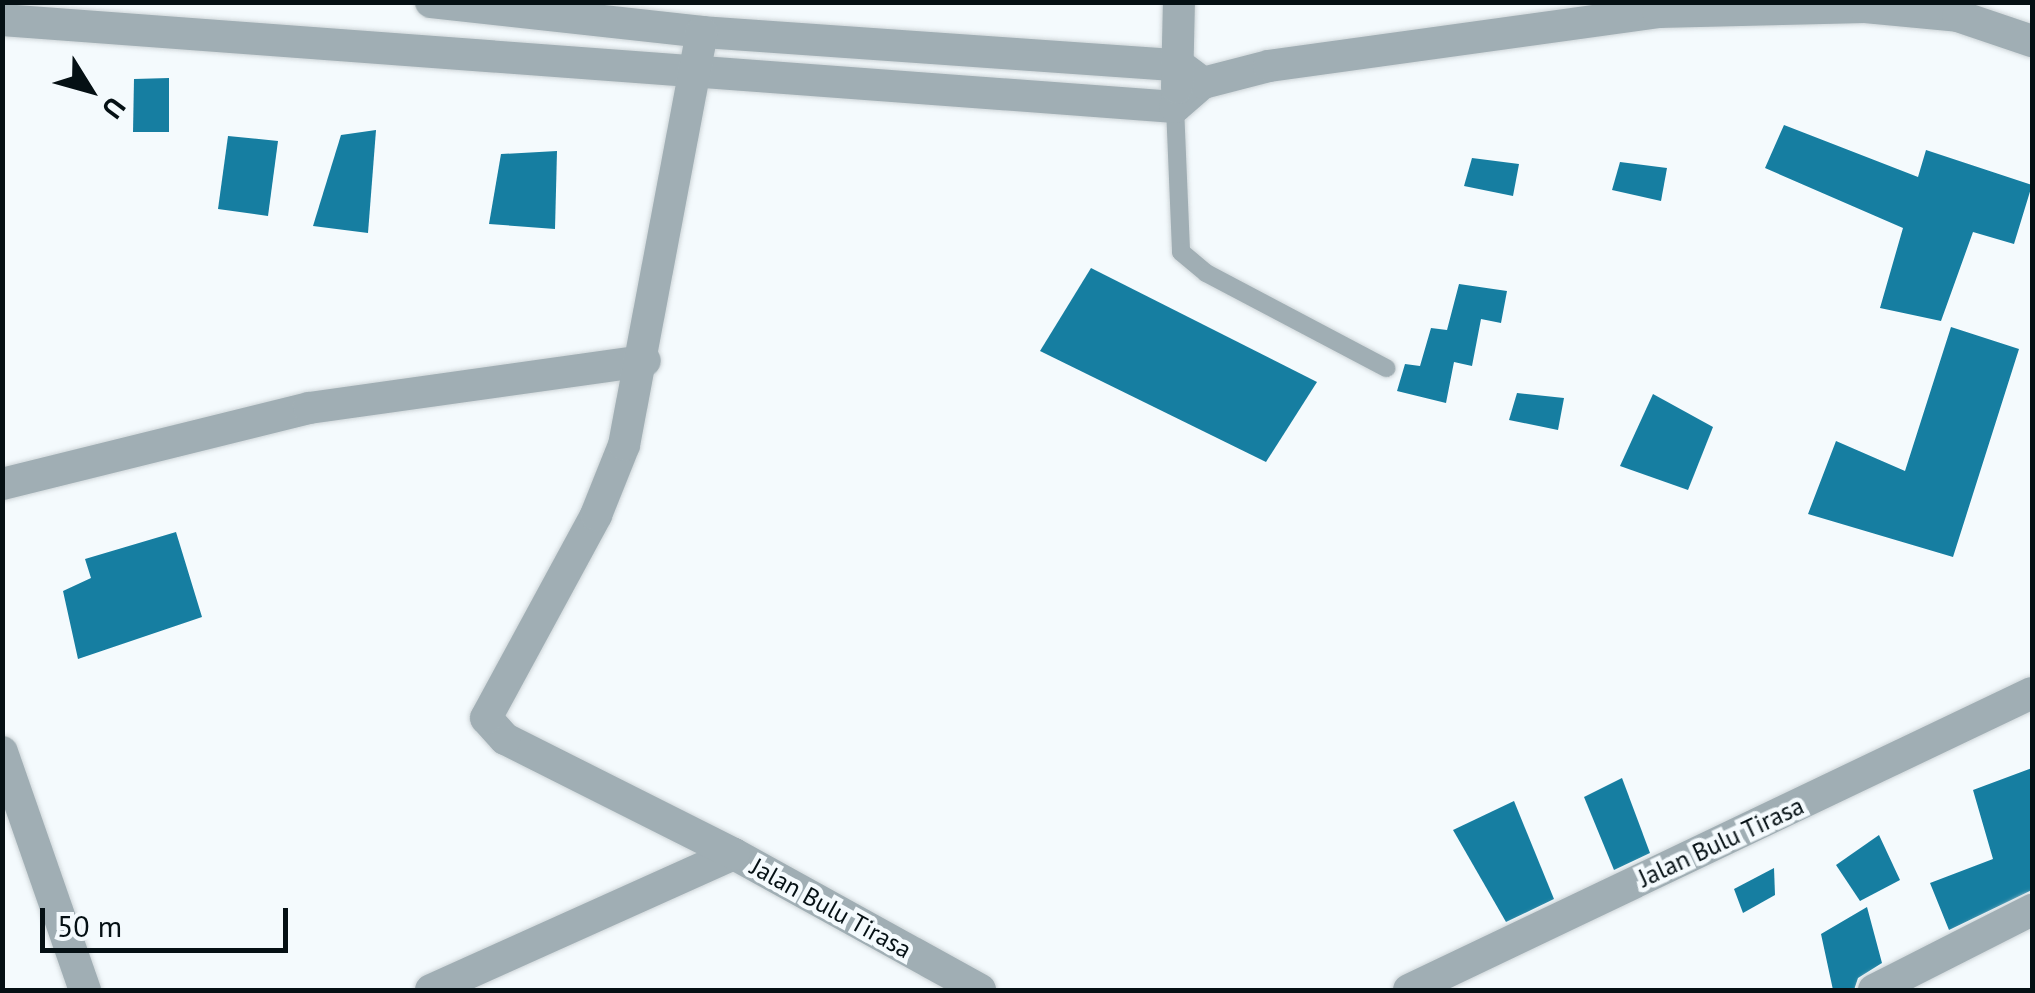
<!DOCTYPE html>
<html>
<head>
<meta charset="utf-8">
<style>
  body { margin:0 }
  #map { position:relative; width:2035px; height:993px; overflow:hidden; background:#f4fafd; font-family:"PT Sans",sans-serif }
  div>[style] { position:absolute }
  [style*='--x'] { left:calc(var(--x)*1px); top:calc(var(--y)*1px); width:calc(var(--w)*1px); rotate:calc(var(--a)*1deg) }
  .building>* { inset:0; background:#167ea1 }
  .roads { filter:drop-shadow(0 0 2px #ced5d8) drop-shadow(0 0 2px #ced5d8) }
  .service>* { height:18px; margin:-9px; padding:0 9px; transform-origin:9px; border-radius:9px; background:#a0aeb4 }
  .minor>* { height:32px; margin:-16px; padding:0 16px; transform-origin:16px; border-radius:16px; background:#a0aeb4 }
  span { translate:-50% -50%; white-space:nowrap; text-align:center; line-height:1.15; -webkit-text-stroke:9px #f4fafd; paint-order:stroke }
  .street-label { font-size:25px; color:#051014 }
  .frame { position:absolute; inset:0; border:5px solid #051014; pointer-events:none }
  .north { position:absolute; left:40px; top:40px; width:100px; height:100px; -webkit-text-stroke:8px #f4fafd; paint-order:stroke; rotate:127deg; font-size:28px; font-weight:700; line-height:40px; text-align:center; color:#051014 }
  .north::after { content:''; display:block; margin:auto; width:35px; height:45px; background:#051014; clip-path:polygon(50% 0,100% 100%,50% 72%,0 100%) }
  .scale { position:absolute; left:40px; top:908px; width:248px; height:45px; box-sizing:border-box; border:5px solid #051014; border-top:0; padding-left:12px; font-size:30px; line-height:35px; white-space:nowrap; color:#051014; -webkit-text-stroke:8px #f4fafd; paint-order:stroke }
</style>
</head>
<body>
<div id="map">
  <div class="building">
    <i style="clip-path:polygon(169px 78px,169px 132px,133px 132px,134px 79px)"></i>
    <i style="clip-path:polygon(1784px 125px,1918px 177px,1926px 150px,2032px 185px,2014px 244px,1973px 232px,1941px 321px,1880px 308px,1903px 228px,1765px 168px)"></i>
    <i style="clip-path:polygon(376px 130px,368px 233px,313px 226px,341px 135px)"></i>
    <i style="clip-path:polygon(228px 136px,278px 141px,268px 216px,218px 209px)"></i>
    <i style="clip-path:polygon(557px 151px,555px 229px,489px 224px,501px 154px)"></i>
    <i style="clip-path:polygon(1472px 158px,1519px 164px,1513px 196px,1464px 186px)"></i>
    <i style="clip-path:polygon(1620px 162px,1667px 168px,1661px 201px,1612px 190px)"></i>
    <i style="clip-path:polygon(1091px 268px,1317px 382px,1266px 462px,1040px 351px)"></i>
    <i style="clip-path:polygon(1459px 284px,1507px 291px,1501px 323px,1481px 319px,1472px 366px,1454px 362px,1446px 403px,1397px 391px,1405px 364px,1420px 366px,1431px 328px,1447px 330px)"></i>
    <i style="clip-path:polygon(1951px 327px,2019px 349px,1953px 557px,1808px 514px,1836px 441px,1905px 471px)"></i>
    <i style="clip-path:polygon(1517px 393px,1564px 398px,1558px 430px,1509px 420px)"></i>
    <i style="clip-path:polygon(1653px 394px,1713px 427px,1688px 490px,1620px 466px)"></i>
    <i style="clip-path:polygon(176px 532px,202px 617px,78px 659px,63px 591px,91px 578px,85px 559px)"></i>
    <i style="clip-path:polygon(2032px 768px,2032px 890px,1949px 930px,1930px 883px,1993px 859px,1973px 790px)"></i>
    <i style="clip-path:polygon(1622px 778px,1650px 853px,1614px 870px,1584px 797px)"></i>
    <i style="clip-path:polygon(1514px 801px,1554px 899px,1506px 922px,1453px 830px)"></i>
    <i style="clip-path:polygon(1879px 835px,1900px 880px,1860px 901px,1836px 865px)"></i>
    <i style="clip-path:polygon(1774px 868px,1775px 895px,1743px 913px,1734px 889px)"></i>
    <i style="clip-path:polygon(1867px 907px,1882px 963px,1858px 978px,1854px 990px,1833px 990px,1821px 934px)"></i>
  </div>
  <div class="roads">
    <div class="service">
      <i style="--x:1175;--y:107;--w:145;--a:87.6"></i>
      <i style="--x:1181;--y:252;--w:33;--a:40"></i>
      <i style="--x:1206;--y:273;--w:204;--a:27.8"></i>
    </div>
    <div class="minor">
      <i style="--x:431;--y:2;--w:273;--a:6.3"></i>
      <i style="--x:702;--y:32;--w:478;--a:4"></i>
      <i style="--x:1179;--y:65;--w:30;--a:37"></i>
      <i style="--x:2;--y:20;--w:1176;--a:4.24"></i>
      <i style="--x:1175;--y:107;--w:37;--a:-41"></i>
      <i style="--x:1203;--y:83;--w:68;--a:-14.4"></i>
      <i style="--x:1269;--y:66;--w:393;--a:-7.9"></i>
      <i style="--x:1658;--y:12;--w:207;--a:-1.4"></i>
      <i style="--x:1865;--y:7;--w:93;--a:5.5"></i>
      <i style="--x:1958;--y:16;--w:78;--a:18.7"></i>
      <i style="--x:1177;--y:88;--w:86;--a:-88.7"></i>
      <i style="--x:2;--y:484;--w:316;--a:-13.9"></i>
      <i style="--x:309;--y:408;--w:339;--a:-8"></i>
      <i style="--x:2;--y:752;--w:252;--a:70.8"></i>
      <i style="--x:734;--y:854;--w:281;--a:28.9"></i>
      <i style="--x:431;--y:990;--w:332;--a:-24.2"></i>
      <i style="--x:734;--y:854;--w:256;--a:-153.3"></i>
      <i style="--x:505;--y:739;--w:28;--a:-132"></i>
      <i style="--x:486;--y:718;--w:231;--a:-61.5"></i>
      <i style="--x:596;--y:515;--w:75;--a:-68.2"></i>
      <i style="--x:624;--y:445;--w:420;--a:-79.3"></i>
      <i style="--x:1409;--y:990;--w:690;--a:-25.49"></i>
      <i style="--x:1874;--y:990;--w:177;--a:-26.9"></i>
    </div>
  </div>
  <div class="street-label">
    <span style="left:1721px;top:842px;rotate:-25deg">Jalan Bulu Tirasa</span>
    <span style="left:831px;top:908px;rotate:29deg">Jalan Bulu Tirasa</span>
  </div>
  <div class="frame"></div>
  <div class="north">U</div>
  <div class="scale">50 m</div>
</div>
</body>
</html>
